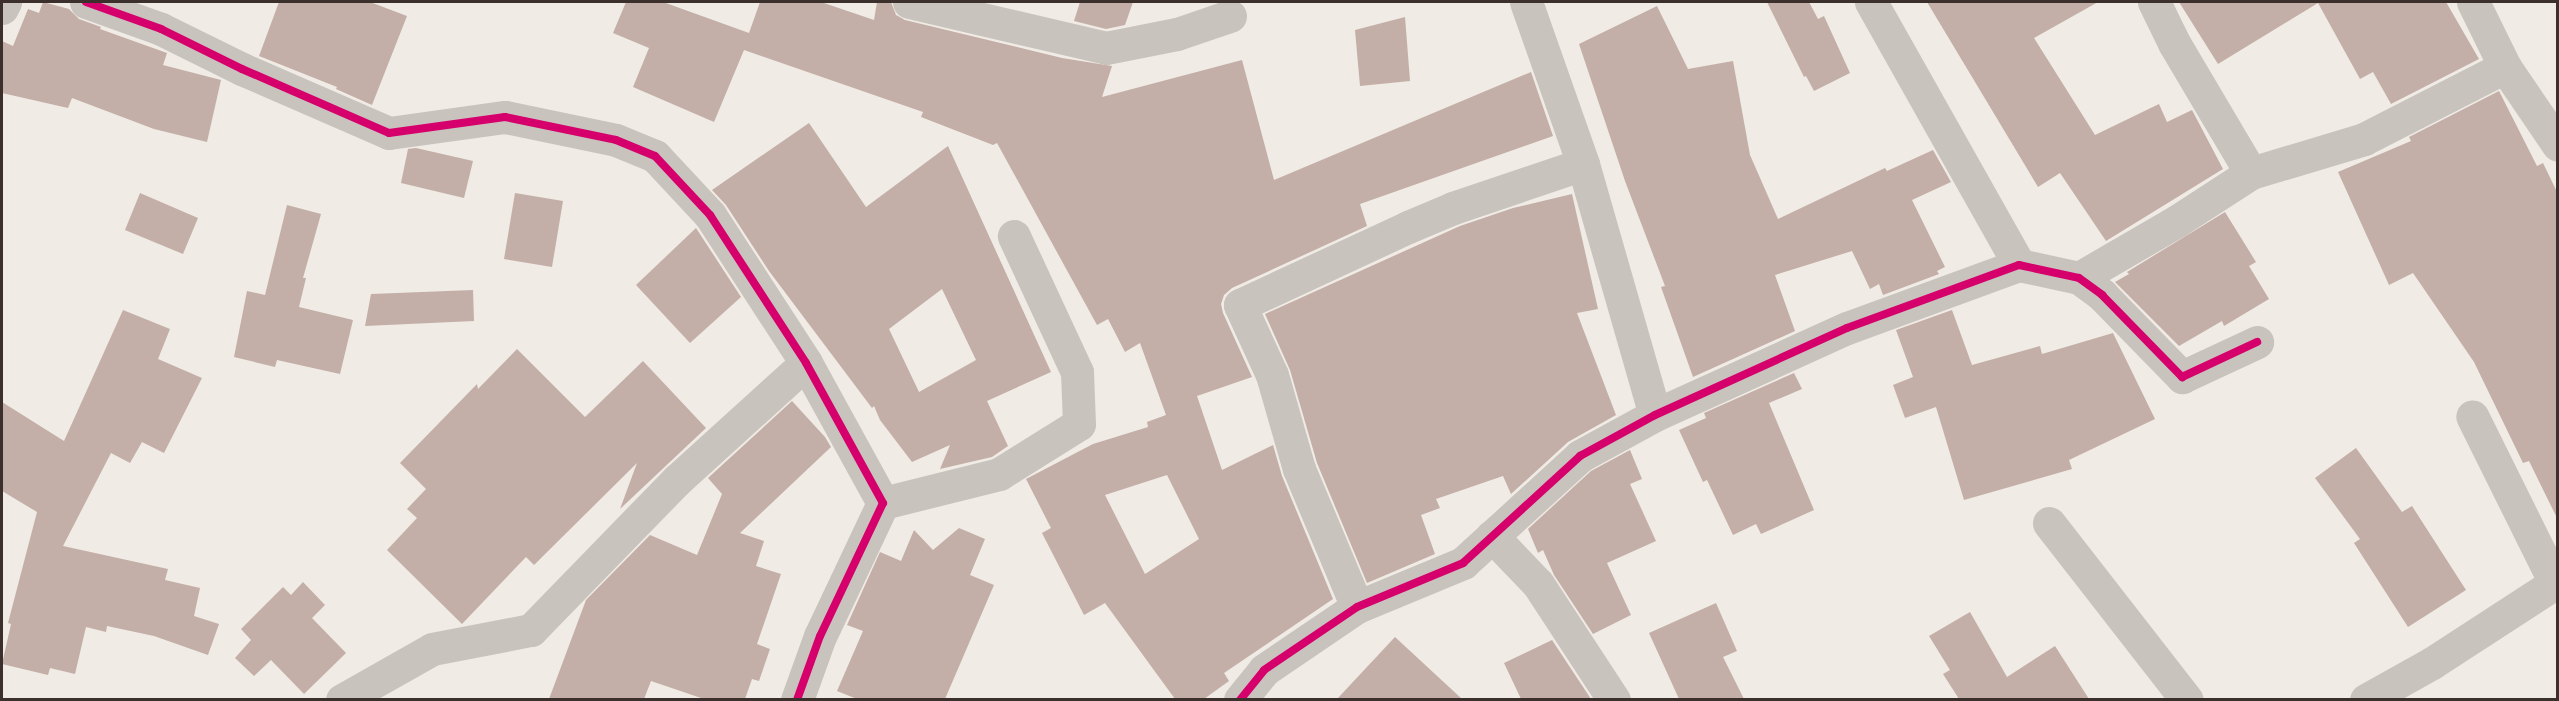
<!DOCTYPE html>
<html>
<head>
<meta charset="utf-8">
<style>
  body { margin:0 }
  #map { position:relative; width:2559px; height:701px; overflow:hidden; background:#f0ebe5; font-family:Quicksand,sans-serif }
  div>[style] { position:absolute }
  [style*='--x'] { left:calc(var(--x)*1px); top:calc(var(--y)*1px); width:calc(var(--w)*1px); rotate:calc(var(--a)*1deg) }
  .building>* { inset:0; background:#c3afa7 }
  .minor>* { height:33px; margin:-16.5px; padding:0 16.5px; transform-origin:16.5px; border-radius:16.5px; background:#c9c3be }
  .cycleway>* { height:8px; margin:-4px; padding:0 4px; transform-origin:4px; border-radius:4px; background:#d6006c }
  span { translate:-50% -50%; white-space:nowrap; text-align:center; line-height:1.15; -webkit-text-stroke:6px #fbf5ee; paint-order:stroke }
  .frame { position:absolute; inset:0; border:3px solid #3b302b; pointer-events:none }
</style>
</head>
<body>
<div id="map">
  <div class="building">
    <i style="clip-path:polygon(43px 2px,69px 9px,79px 19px,101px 27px,100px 29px,167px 53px,163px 65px,221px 80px,207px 142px,154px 129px,72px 98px,68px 108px,2px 93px,2px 41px,13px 46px,28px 9px,39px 13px)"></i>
    <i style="clip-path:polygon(279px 2px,370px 2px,407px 16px,372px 105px,336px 89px,337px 87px,259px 56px)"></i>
    <i style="clip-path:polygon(evenodd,626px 2px,663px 2px,749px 33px,760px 2px,821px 2px,874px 20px,877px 2px,891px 2px,896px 15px,905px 20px,1062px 58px,1112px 66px,1102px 97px,1242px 60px,1274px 180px,1531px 72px,1553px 136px,1360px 204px,1367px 226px,1232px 288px,1224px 295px,1221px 304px,1223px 313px,1252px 377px,1197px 396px,1222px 470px,1273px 445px,1282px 476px,1333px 599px,1224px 673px,1229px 681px,1204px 699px,1175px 699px,1105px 603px,1084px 615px,1042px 533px,1051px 528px,1026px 479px,1093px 444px,1148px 427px,1147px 422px,1166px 415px,1140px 343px,1125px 352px,1108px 319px,1097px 325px,997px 143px,993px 145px,921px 117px,923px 112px,744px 50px,714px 122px,633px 87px,649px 48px,613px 33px,626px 2px,1167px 475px,1199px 539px,1145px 574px,1105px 495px,1167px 475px)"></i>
    <i style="clip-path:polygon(1080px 2px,1133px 2px,1125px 25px,1106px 29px,1074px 21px)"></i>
    <i style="clip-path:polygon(1767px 2px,1809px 2px,1818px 19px,1824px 16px,1850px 73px,1814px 91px,1806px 76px,1804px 77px)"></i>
    <i style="clip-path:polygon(1927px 2px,2098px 2px,2034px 38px,2095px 135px,2159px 104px,2167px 122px,2192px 110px,2223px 169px,2106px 241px,2060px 173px,2038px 187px)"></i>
    <i style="clip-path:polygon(2179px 2px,2446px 2px,2479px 59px,2391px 104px,2373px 72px,2360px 79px,2318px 3px,2218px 64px)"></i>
    <i style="clip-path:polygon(1657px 6px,1688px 69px,1733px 61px,1750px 155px,1778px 219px,1885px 168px,1887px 171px,1933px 150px,1951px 182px,1912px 200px,1945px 267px,1937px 271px,1939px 274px,1883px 295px,1879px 284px,1870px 289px,1852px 251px,1775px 275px,1795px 331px,1693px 377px,1661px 287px,1665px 286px,1625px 181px,1579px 44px)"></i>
    <i style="clip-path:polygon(1405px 17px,1410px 81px,1360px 86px,1355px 30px)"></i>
    <i style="clip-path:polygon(2499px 91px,2537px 166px,2543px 163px,2558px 194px,2558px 520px,2529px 461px,2523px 463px,2474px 362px,2413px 273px,2389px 285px,2338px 172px,2411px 141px,2409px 137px)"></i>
    <i style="clip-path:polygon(evenodd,809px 123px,866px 207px,948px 146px,1051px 372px,987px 401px,1008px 446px,992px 457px,940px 469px,950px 445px,912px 462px,880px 420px,874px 406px,872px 408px,769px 271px,726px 205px,712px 190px,809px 123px,942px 289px,976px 360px,919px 392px,889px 329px,942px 289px)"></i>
    <i style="clip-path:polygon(416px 148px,473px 161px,464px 198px,401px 183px,408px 149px)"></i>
    <i style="clip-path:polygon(140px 193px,198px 218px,183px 254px,125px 230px)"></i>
    <i style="clip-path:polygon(515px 193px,563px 201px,552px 267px,504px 259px)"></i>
    <i style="clip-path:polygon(1572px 194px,1598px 309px,1577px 313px,1616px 415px,1568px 442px,1511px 494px,1503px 476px,1436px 499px,1440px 508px,1421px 515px,1435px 554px,1367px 583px,1317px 463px,1290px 370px,1265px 314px,1460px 226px,1513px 208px)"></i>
    <i style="clip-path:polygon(287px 205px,321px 214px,303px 278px,306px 278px,299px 307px,353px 320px,340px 374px,277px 360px,275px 367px,234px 357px,247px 291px,265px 295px)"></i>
    <i style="clip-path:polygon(2225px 212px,2256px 262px,2249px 266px,2269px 299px,2224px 326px,2222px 321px,2179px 346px,2115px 282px,2129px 274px,2127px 272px)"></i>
    <i style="clip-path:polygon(696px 228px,741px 297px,690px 343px,636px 285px)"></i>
    <i style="clip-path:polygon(473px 290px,474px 321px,365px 326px,371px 294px)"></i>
    <i style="clip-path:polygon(123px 310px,170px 329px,158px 359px,202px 378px,164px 453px,142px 442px,130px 463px,111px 453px,63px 546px,168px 569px,165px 580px,200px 588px,194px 616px,219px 624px,208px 655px,154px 636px,107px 626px,106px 632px,86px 627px,75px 674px,50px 668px,48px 675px,2px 664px,11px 624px,8px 623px,37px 512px,2px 491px,2px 402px,64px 441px)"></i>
    <i style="clip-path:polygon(1952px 310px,1972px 365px,2040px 346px,2042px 354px,2113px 333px,2155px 419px,2069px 460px,2072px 469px,1964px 500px,1936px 407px,1905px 418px,1893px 385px,1913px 377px,1896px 330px)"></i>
    <i style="clip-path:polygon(517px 349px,585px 417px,643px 361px,706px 428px,620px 509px,637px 463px,534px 565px,526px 557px,462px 624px,387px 550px,417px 518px,407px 509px,426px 489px,400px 463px,477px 384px,478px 389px)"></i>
    <i style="clip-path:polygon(1794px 373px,1802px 389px,1769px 403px,1814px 510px,1761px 534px,1756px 524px,1733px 535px,1707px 480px,1703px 482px,1679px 430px,1706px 418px,1704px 413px)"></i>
    <i style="clip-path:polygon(792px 401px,825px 437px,831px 447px,740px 533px,764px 541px,756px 566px,781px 574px,757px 644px,770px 649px,759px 681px,752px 679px,745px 699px,704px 699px,651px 681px,644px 699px,549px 699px,586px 600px,650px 535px,697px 555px,722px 494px,708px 478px)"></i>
    <i style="clip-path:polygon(2356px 448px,2402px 512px,2412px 506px,2466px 590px,2408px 627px,2354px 543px,2360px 539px,2315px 478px)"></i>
    <i style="clip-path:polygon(1630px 450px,1642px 479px,1630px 484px,1656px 541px,1607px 563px,1631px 615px,1593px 634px,1554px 575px,1543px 550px,1538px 553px,1528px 529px,1591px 471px)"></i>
    <i style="clip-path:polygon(959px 528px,985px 539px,970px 575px,994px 585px,945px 699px,857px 699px,837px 691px,863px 631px,847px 625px,880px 552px,901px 561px,914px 530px,933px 550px)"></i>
    <i style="clip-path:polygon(303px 582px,325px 605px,312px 618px,346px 653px,304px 694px,271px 660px,254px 676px,235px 658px,251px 640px,241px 629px,283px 587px,291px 595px)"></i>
    <i style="clip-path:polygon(1716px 603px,1737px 651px,1723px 657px,1744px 699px,1679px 699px,1649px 633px)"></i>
    <i style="clip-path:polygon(1970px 612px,2007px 677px,2055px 646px,2089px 699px,1959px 699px,1943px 674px,1950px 670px,1929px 636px)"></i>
    <i style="clip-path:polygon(1395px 637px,1462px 699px,1337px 699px)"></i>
    <i style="clip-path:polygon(1552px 640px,1591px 699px,1521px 699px,1504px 663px)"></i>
  </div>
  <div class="minor">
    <i style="--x:86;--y:2;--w:80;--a:19.8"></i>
    <i style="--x:161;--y:29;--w:90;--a:26.3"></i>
    <i style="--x:242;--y:69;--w:160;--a:23.5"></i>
    <i style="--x:389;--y:133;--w:117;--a:-7.9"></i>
    <i style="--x:505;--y:117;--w:113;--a:11.7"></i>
    <i style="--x:616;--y:140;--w:42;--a:22.3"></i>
    <i style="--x:655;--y:156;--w:81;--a:47"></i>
    <i style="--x:710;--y:215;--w:176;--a:57"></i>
    <i style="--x:806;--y:363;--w:160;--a:61.2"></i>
    <i style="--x:883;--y:503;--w:147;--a:115.3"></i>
    <i style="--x:820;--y:636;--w:68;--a:109.8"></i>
    <i style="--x:909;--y:2;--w:202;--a:13.1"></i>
    <i style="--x:1106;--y:48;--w:72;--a:-11.2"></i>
    <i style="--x:1177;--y:34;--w:56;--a:-18.8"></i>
    <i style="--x:1526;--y:2;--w:172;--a:70.6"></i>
    <i style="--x:1583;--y:164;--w:261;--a:74"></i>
    <i style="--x:1871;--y:2;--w:302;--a:60.6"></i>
    <i style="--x:2154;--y:2;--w:46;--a:64"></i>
    <i style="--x:2174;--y:43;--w:151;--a:59.4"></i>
    <i style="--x:2473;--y:2;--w:72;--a:63.8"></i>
    <i style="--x:2505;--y:67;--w:94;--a:55.8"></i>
    <i style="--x:2;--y:8;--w:7;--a:-63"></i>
    <i style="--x:2079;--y:278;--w:113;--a:-30.2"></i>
    <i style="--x:2177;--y:221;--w:88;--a:-33"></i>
    <i style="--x:2251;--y:173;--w:118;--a:-16.7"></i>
    <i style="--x:2364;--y:139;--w:158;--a:-27.1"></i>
    <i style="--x:883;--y:503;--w:120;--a:-14"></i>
    <i style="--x:999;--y:474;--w:94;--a:-32"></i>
    <i style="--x:1079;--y:424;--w:52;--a:-92.2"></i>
    <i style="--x:1077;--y:372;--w:150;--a:-114.9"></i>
    <i style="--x:2049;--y:523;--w:224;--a:52.1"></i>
    <i style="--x:1492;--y:536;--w:66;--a:46.2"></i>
    <i style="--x:1538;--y:584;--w:139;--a:56.8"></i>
    <i style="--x:1357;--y:607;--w:150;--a:-112.8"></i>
    <i style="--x:1299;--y:469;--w:98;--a:-106"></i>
    <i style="--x:1272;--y:375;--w:77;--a:-114.6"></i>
    <i style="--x:1240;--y:305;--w:185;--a:-24.9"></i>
    <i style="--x:1408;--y:227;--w:49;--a:-22.9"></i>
    <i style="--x:1453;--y:208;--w:137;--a:-18.7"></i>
    <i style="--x:342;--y:700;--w:103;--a:-29.5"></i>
    <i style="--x:432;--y:649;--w:101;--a:-10.9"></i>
    <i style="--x:531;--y:630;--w:209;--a:-45.8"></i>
    <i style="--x:677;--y:480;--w:174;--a:-42.2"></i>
    <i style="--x:1240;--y:700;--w:38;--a:-51"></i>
    <i style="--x:1264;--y:670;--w:112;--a:-34.1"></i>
    <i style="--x:1357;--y:607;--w:115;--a:-22.5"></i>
    <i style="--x:1463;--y:563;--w:159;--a:-42.4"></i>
    <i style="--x:1580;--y:456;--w:85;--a:-28.7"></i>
    <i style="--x:1655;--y:415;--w:211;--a:-24.4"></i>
    <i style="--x:1847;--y:328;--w:183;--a:-20.1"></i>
    <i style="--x:2019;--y:265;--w:61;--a:12.2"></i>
    <i style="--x:2079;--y:278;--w:29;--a:36"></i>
    <i style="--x:2102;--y:295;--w:115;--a:45.7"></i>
    <i style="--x:2182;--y:377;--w:83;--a:-25"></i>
    <i style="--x:2366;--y:700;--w:76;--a:-29.3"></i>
    <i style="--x:2432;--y:663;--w:147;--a:-33"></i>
    <i style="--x:2555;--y:583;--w:186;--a:-116.4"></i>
  </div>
  <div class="cycleway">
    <i style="--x:86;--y:2;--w:80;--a:19.8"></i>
    <i style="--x:161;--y:29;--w:90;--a:26.3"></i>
    <i style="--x:242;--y:69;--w:160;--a:23.5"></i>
    <i style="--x:389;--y:133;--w:117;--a:-7.9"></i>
    <i style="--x:505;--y:117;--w:113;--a:11.7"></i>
    <i style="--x:616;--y:140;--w:42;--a:22.3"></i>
    <i style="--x:655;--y:156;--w:81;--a:47"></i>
    <i style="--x:710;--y:215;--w:176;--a:57"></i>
    <i style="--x:806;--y:363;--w:160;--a:61.2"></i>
    <i style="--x:883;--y:503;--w:147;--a:115.3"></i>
    <i style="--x:820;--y:636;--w:68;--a:109.8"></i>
    <i style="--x:1240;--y:700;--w:38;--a:-51"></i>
    <i style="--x:1264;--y:670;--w:112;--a:-34.1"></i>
    <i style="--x:1357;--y:607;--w:115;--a:-22.5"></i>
    <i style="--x:1463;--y:563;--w:159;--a:-42.4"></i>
    <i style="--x:1580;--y:456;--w:85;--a:-28.7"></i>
    <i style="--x:1655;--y:415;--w:211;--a:-24.4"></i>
    <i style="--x:1847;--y:328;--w:183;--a:-20.1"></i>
    <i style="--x:2019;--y:265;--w:61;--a:12.2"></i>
    <i style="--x:2079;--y:278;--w:29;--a:36"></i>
    <i style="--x:2102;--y:295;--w:115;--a:45.7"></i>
    <i style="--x:2182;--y:377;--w:83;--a:-25"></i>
  </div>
  <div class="frame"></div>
</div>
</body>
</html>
